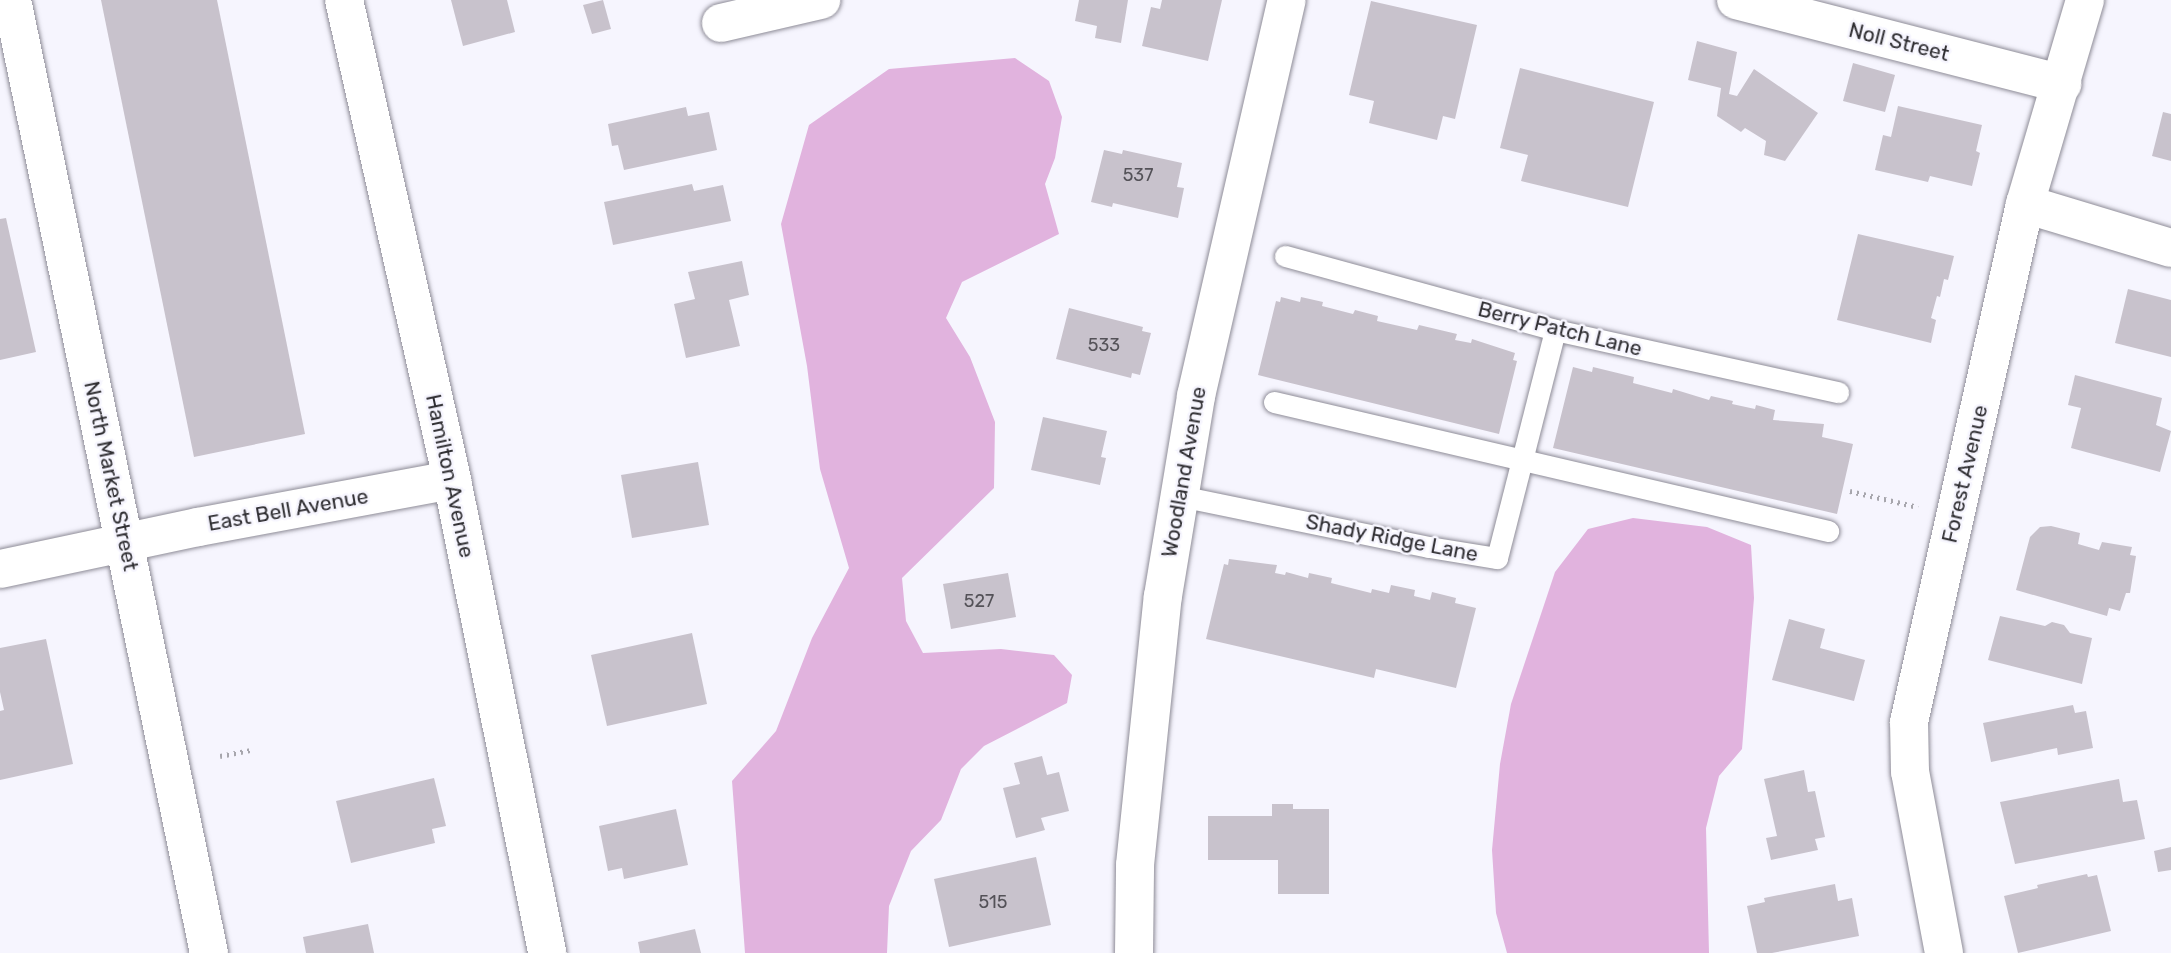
<!DOCTYPE html>
<html>
<head>
<meta charset="utf-8">
<style>
  body { margin:0 }
  #map { position:relative; width:2171px; height:953px; overflow:hidden; background:#f6f5fe; font-family:Rubik,sans-serif }
  div>[style] { position:absolute }
  [style*='--x'] { left:calc(var(--x)*1px); top:calc(var(--y)*1px); width:calc(var(--w)*1px); rotate:calc(var(--a)*1deg) }
  .forest>* { inset:0; background:#e1b3de }
  .building>* { inset:0; background:#c8c2cc }
  .path>* { height:4.5px; margin-top:-2.25px; transform-origin:0; background:repeating-linear-gradient(90deg,#a7a6ad 0 2px,transparent 0 7px) }
  .roads { filter:drop-shadow(0 0 2px #8e8c97) drop-shadow(0 0 2px #8e8c97) }
  .lane>* { height:21px; margin:-10.5px; padding:0 10.5px; transform-origin:10.5px; border-radius:10.5px; background:#fff }
  .street>* { height:38px; margin:-19px; padding:0 19px; transform-origin:19px; border-radius:19px; background:#fff }
  .secondary>* { height:38px; margin:-19px; padding:0 19px; transform-origin:19px; border-radius:19px; background:#fff }
  span { translate:-50% -50%; white-space:nowrap; text-align:center; line-height:1.15; -webkit-text-stroke:5px #f6f5fe; paint-order:stroke }
  .number-label { font-size:18px; color:#545258 }
  .number-label span { -webkit-text-stroke-width:0 }
  .street-label { font-size:21px; color:#2e2d31 }
</style>
</head>
<body>
<div id="map">
  <div class="forest">
    <i style="clip-path:polygon(1015px 58px,1049px 81px,1062px 117px,1055px 158px,1045px 184px,1059px 234px,962px 282px,946px 318px,970px 357px,995px 422px,994px 488px,902px 578px,906px 621px,923px 653px,1001px 649px,1054px 655px,1072px 675px,1067px 703px,984px 746px,961px 769px,941px 820px,911px 851px,889px 906px,887px 953px,745px 953px,732px 781px,776px 731px,812px 638px,849px 568px,820px 469px,807px 366px,781px 224px,809px 125px,889px 69px)"></i>
    <i style="clip-path:polygon(1633px 518px,1707px 527px,1751px 545px,1754px 598px,1742px 749px,1719px 776px,1706px 828px,1709px 953px,1507px 953px,1496px 913px,1492px 850px,1500px 764px,1511px 704px,1555px 572px,1588px 529px)"></i>
  </div>
  <div class="building">
    <i style="clip-path:polygon(101px 0,217px 0,305px 434px,194px 457px)"></i>
    <i style="clip-path:polygon(451px 0,507px 0,515px 32px,463px 46px)"></i>
    <i style="clip-path:polygon(603px 0,611px 29px,592px 34px,583px 5px)"></i>
    <i style="clip-path:polygon(1079px 0,1128px 0,1121px 43px,1095px 38px,1097px 26px,1075px 21px)"></i>
    <i style="clip-path:polygon(1162px 0,1222px 0,1208px 61px,1142px 46px,1151px 7px,1160px 9px)"></i>
    <i style="clip-path:polygon(1371px 1px,1477px 25px,1455px 119px,1443px 116px,1437px 140px,1369px 123px,1374px 101px,1349px 95px)"></i>
    <i style="clip-path:polygon(1697px 41px,1737px 52px,1729px 94px,1737px 96px,1754px 69px,1818px 113px,1785px 161px,1764px 155px,1766px 141px,1745px 128px,1741px 132px,1717px 116px,1721px 88px,1688px 80px)"></i>
    <i style="clip-path:polygon(1853px 63px,1895px 75px,1885px 112px,1843px 101px)"></i>
    <i style="clip-path:polygon(1520px 68px,1654px 102px,1628px 207px,1521px 181px,1528px 155px,1500px 148px)"></i>
    <i style="clip-path:polygon(1898px 106px,1982px 125px,1976px 151px,1980px 153px,1972px 186px,1930px 176px,1928px 182px,1875px 170px,1883px 135px,1891px 137px)"></i>
    <i style="clip-path:polygon(686px 107px,688px 116px,709px 112px,717px 150px,624px 170px,618px 145px,612px 146px,608px 124px)"></i>
    <i style="clip-path:polygon(2163px 112px,2171px 114px,2171px 161px,2152px 156px)"></i>
    <i style="clip-path:polygon(1104px 150px,1122px 154px,1123px 150px,1182px 163px,1177px 187px,1184px 188px,1178px 218px,1113px 203px,1112px 207px,1091px 202px)"></i>
    <i style="clip-path:polygon(692px 184px,694px 191px,723px 185px,731px 221px,613px 245px,604px 202px)"></i>
    <i style="clip-path:polygon(6px 218px,36px 352px,0 360px,0 219px)"></i>
    <i style="clip-path:polygon(1858px 234px,1954px 256px,1948px 280px,1944px 279px,1940px 297px,1937px 296px,1931px 318px,1936px 320px,1931px 343px,1837px 320px)"></i>
    <i style="clip-path:polygon(742px 261px,749px 295px,729px 300px,740px 346px,686px 358px,674px 304px,695px 299px,688px 272px)"></i>
    <i style="clip-path:polygon(2128px 289px,2171px 300px,2171px 357px,2115px 343px)"></i>
    <i style="clip-path:polygon(1281px 297px,1300px 302px,1301px 297px,1323px 302px,1322px 306px,1353px 314px,1355px 310px,1378px 316px,1377px 321px,1417px 330px,1419px 325px,1457px 334px,1455px 340px,1471px 343px,1472px 339px,1515px 353px,1513px 360px,1517px 361px,1499px 434px,1258px 375px,1276px 301px,1280px 302px)"></i>
    <i style="clip-path:polygon(1069px 308px,1143px 327px,1142px 331px,1151px 333px,1140px 375px,1132px 373px,1131px 378px,1056px 359px)"></i>
    <i style="clip-path:polygon(1573px 367px,1592px 372px,1593px 367px,1634px 377px,1633px 383px,1672px 393px,1673px 389px,1709px 400px,1711px 396px,1733px 401px,1732px 404px,1755px 409px,1756px 405px,1775px 410px,1773px 420px,1824px 424px,1822px 437px,1853px 444px,1837px 514px,1553px 448px)"></i>
    <i style="clip-path:polygon(2075px 375px,2162px 398px,2156px 425px,2171px 431px,2160px 472px,2071px 448px,2081px 408px,2068px 405px)"></i>
    <i style="clip-path:polygon(1043px 417px,1107px 431px,1101px 457px,1106px 458px,1100px 485px,1031px 470px)"></i>
    <i style="clip-path:polygon(698px 462px,709px 525px,632px 538px,621px 475px)"></i>
    <i style="clip-path:polygon(2051px 526px,2080px 533px,2078px 544px,2099px 550px,2102px 542px,2132px 547px,2130px 555px,2136px 556px,2130px 593px,2126px 593px,2120px 611px,2109px 608px,2107px 616px,2016px 590px,2030px 537px,2040px 527px)"></i>
    <i style="clip-path:polygon(1229px 559px,1277px 565px,1275px 573px,1285px 575px,1286px 572px,1308px 578px,1309px 573px,1332px 578px,1331px 583px,1371px 593px,1372px 589px,1389px 593px,1391px 585px,1415px 590px,1414px 596px,1430px 600px,1432px 592px,1456px 598px,1455px 603px,1476px 608px,1456px 688px,1376px 669px,1374px 678px,1206px 639px,1224px 564px,1228px 565px)"></i>
    <i style="clip-path:polygon(1008px 573px,1016px 617px,951px 629px,943px 584px)"></i>
    <i style="clip-path:polygon(2000px 616px,2045px 626px,2052px 622px,2064px 625px,2070px 633px,2092px 638px,2082px 684px,1988px 660px)"></i>
    <i style="clip-path:polygon(1789px 619px,1825px 629px,1820px 648px,1865px 660px,1854px 701px,1772px 680px)"></i>
    <i style="clip-path:polygon(692px 633px,707px 704px,607px 726px,591px 655px)"></i>
    <i style="clip-path:polygon(46px 639px,73px 764px,0 780px,0 711px,4px 710px,0 692px,0 648px)"></i>
    <i style="clip-path:polygon(2073px 705px,2075px 713px,2086px 711px,2093px 748px,2058px 755px,2057px 748px,1991px 762px,1983px 723px)"></i>
    <i style="clip-path:polygon(1042px 756px,1047px 775px,1059px 772px,1069px 811px,1041px 818px,1045px 830px,1016px 838px,1003px 788px,1020px 784px,1014px 763px)"></i>
    <i style="clip-path:polygon(1804px 770px,1808px 792px,1815px 791px,1825px 837px,1815px 839px,1818px 850px,1771px 860px,1766px 838px,1777px 836px,1764px 779px)"></i>
    <i style="clip-path:polygon(434px 778px,446px 826px,432px 829px,435px 843px,351px 863px,336px 801px)"></i>
    <i style="clip-path:polygon(2119px 779px,2123px 802px,2137px 800px,2145px 839px,2015px 864px,2000px 802px)"></i>
    <i style="clip-path:polygon(1272px 804px,1293px 804px,1293px 809px,1329px 809px,1329px 894px,1278px 894px,1278px 860px,1208px 860px,1208px 816px,1272px 816px)"></i>
    <i style="clip-path:polygon(676px 809px,688px 865px,624px 879px,622px 868px,608px 871px,599px 826px)"></i>
    <i style="clip-path:polygon(2171px 847px,2171px 870px,2158px 872px,2154px 851px)"></i>
    <i style="clip-path:polygon(1036px 857px,1051px 925px,949px 947px,934px 879px)"></i>
    <i style="clip-path:polygon(2087px 874px,2088px 877px,2097px 875px,2111px 931px,2018px 953px,2004px 896px,2038px 888px,2037px 885px)"></i>
    <i style="clip-path:polygon(1835px 884px,1838px 901px,1852px 898px,1859px 936px,1772px 953px,1757px 953px,1747px 906px,1765px 902px,1764px 898px)"></i>
    <i style="clip-path:polygon(368px 924px,374px 953px,306px 953px,303px 937px)"></i>
    <i style="clip-path:polygon(695px 929px,701px 953px,640px 953px,638px 942px)"></i>
  </div>
  <div class="path">
    <i style="--x:1850;--y:491;--w:70;--a:13.2"></i>
    <i style="--x:220;--y:756;--w:32;--a:-11"></i>
  </div>
  <div class="roads">
    <div class="lane">
      <i style="--x:1285;--y:256;--w:280;--a:15.3"></i>
      <i style="--x:1555;--y:330;--w:290;--a:12.4"></i>
      <i style="--x:1274;--y:402;--w:569;--a:13.11"></i>
      <i style="--x:1180;--y:496;--w:254;--a:11.6"></i>
      <i style="--x:1429;--y:547;--w:69;--a:9.2"></i>
      <i style="--x:1497;--y:558;--w:235;--a:-75.7"></i>
    </div>
    <div class="street">
      <i style="--x:344;--y:0;--w:492;--a:77.3"></i>
      <i style="--x:452;--y:480;--w:482;--a:78.6"></i>
      <i style="--x:1736;--y:0;--w:337;--a:14.4"></i>
      <i style="--x:721;--y:23;--w:103;--a:-13"></i>
      <i style="--x:2025;--y:204;--w:152;--a:16.8"></i>
      <i style="--x:0;--y:569;--w:202;--a:-12"></i>
      <i style="--x:198;--y:527;--w:258;--a:-10.5"></i>
      <i style="--x:1134;--y:953;--w:88;--a:-89.3"></i>
      <i style="--x:1135;--y:865;--w:270;--a:-84.1"></i>
      <i style="--x:1163;--y:596;--w:203;--a:-80.6"></i>
      <i style="--x:1196;--y:396;--w:406;--a:-77.1"></i>
      <i style="--x:1944;--y:953;--w:184;--a:-100.6"></i>
      <i style="--x:1910;--y:772;--w:50;--a:-91.1"></i>
      <i style="--x:1909;--y:722;--w:531;--a:-77.38"></i>
      <i style="--x:2025;--y:204;--w:213;--a:-73.6"></i>
    </div>
    <div class="secondary">
      <i style="--x:12;--y:0;--w:973;--a:78.32"></i>
    </div>
  </div>
  <div class="number-label">
    <span style="left:1138px;top:175px">537</span>
    <span style="left:1104px;top:345px">533</span>
    <span style="left:979px;top:601px">527</span>
    <span style="left:993px;top:902px">515</span>
  </div>
  <div class="street-label">
    <span style="left:1899px;top:42px;rotate:14deg">Noll Street</span>
    <span style="left:1560px;top:329px;rotate:14deg">Berry Patch Lane</span>
    <span style="left:1184px;top:472px;rotate:-80deg">Woodland Avenue</span>
    <span style="left:1965px;top:474px;rotate:-77deg">Forest Avenue</span>
    <span style="left:111px;top:476px;rotate:78deg">North Market Street</span>
    <span style="left:450px;top:476px;rotate:78deg">Hamilton Avenue</span>
    <span style="left:288px;top:510px;rotate:-10deg">East Bell Avenue</span>
    <span style="left:1392px;top:538px;rotate:11deg">Shady Ridge Lane</span>
  </div>
</div>
</body>
</html>
